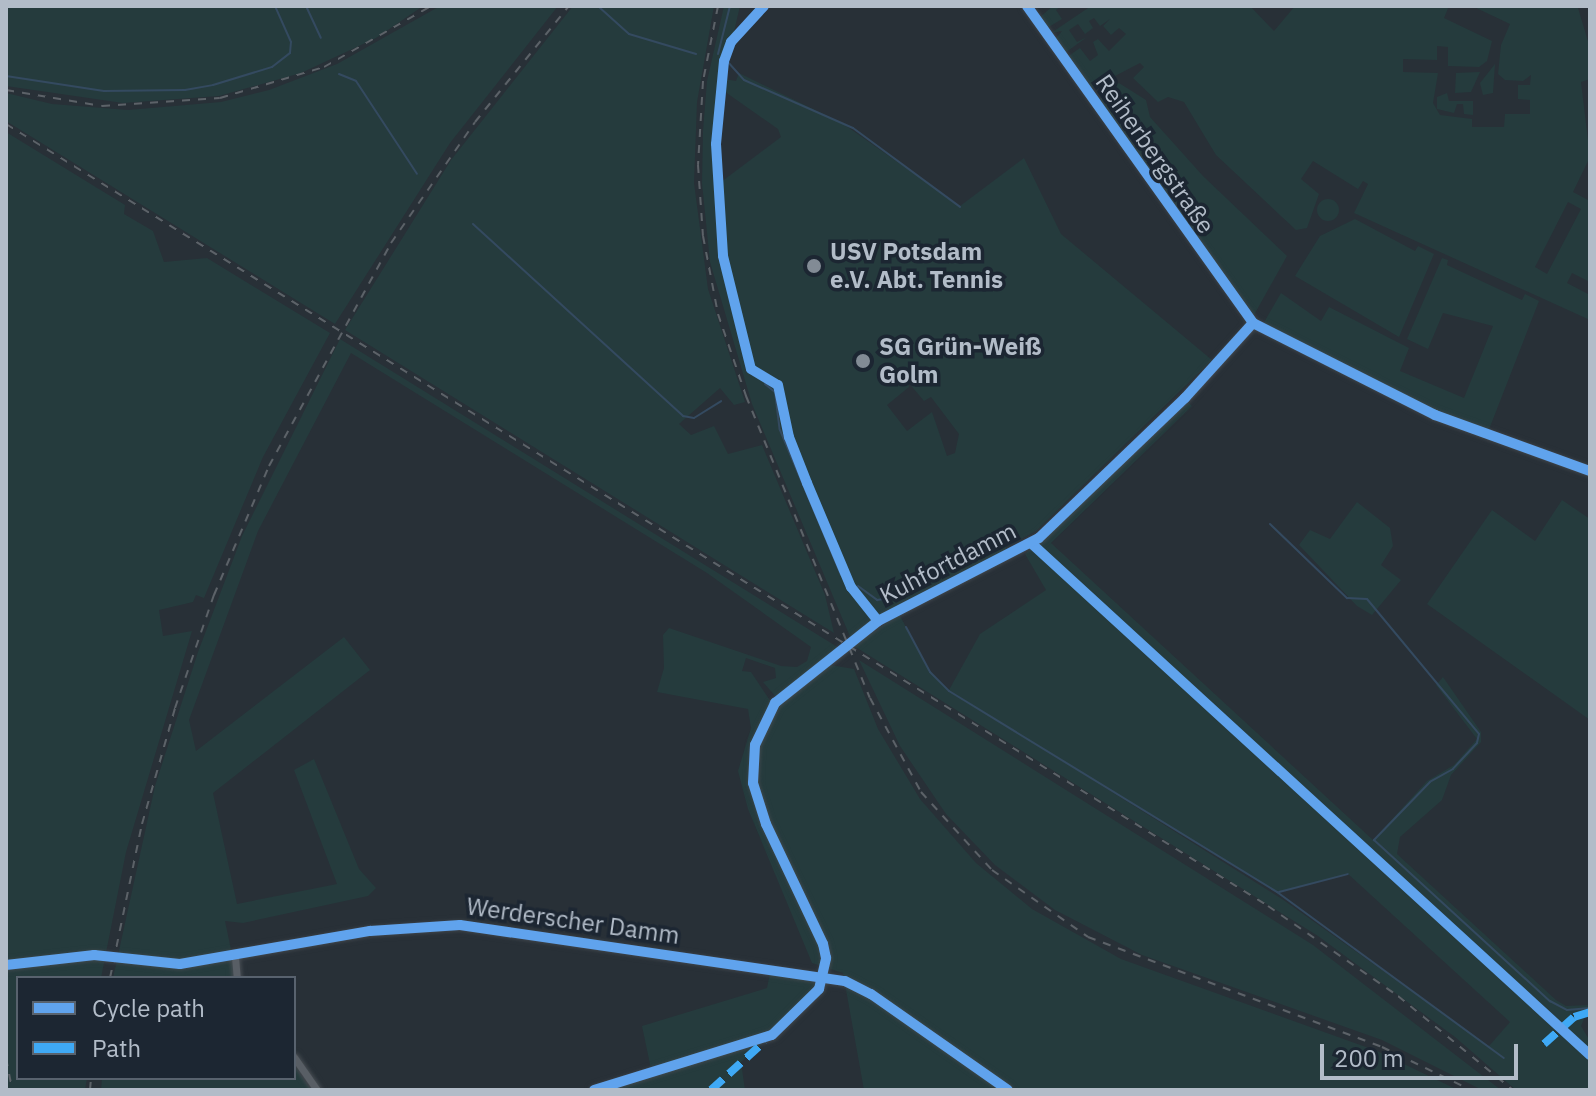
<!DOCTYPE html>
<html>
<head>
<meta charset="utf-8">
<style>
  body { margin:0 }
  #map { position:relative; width:1596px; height:1096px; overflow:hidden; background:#283037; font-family:"IBM Plex Sans",sans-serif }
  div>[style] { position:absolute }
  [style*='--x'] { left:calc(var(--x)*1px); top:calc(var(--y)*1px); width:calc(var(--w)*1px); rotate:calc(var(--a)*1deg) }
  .green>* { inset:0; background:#253b3d }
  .round { border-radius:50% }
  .stream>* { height:2px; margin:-1px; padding:0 1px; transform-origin:1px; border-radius:1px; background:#344a60 }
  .roads { filter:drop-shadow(0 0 2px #464c52) drop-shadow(0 0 2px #464c52) }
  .minor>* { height:7px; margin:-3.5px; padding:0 3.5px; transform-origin:3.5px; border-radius:3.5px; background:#585e65 }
  .rail>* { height:2px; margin-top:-1px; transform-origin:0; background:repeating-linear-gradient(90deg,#5c6268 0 8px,transparent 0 16px) }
  .quiet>* { height:8px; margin-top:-4px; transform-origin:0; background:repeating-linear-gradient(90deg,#3fa9f5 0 16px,transparent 0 24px) }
  .cycleway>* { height:10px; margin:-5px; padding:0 5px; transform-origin:5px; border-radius:5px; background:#60a3ed }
  .dots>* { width:22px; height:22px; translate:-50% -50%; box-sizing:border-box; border:4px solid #1c2632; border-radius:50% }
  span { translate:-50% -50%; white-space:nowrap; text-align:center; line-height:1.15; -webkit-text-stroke:7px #1c2632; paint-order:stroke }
  .street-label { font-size:24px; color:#b2bcc8 }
  .poi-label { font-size:24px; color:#b2bcc8; font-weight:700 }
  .left { translate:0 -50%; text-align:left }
  .frame { position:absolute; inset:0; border:8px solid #b2bcc8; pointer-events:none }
  .legend { position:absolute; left:16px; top:976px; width:280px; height:104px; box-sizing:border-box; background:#1c2632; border:2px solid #58626e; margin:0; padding:10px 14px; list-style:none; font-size:24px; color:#b2bcc8 }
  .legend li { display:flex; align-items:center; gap:16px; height:40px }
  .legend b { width:40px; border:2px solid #58626e }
  .scale { position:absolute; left:1320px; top:1044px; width:198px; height:36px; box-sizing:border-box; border:4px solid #b2bcc8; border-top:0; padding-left:10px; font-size:24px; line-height:28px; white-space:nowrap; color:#b2bcc8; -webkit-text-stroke:6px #1c2632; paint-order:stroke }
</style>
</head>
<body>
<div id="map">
  <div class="green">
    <i style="clip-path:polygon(6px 6px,423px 6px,376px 38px,301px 73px,219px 96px,123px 103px,6px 86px)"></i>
    <i style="clip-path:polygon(440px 6px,558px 6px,450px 143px,335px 324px,6px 121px,6px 93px,52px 104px,128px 110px,221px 102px,269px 90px,337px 64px)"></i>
    <i style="clip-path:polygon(573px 6px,714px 6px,697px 102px,694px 183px,708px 289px,745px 402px,734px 405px,720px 388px,679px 424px,691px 435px,714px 426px,728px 454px,762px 445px,825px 595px,834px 633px,345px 330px,451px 160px)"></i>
    <i style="clip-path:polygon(evenodd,724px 6px,740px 6px,721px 87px,724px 79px,736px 81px,739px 73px,842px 123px,960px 206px,1024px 158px,1061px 234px,1212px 360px,1036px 531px,1006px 547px,1006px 555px,879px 618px,854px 594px,873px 621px,851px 639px,752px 404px,710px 262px,702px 183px,703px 131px,707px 81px,724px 6px,721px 89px,778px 129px,781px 137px,717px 185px,721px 89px,724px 6px,908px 382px,924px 401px,931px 397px,959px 434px,955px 453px,947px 456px,932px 412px,907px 431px,887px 405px,909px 387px,908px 382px)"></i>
    <i style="clip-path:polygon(1053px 6px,1061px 6px,1056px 10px,1062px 19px,1047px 28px,1040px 17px)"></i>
    <i style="clip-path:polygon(evenodd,1091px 6px,1250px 6px,1274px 31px,1295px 6px,1449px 6px,1444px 18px,1492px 41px,1487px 61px,1479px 67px,1448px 66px,1448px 47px,1437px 46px,1437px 60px,1403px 59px,1403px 72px,1438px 73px,1433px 103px,1440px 115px,1472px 119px,1472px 127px,1504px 127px,1505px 114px,1530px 114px,1530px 100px,1518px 99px,1518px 85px,1530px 85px,1531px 75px,1523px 81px,1505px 80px,1498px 74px,1501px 45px,1510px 24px,1472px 6px,1582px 6px,1578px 8px,1590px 48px,1590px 79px,1581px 82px,1590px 157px,1573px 192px,1590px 201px,1590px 282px,1572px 273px,1567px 283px,1590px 295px,1590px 320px,1354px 213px,1368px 184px,1363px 181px,1358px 189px,1313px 161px,1301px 179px,1319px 194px,1307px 228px,1296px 230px,1216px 155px,1184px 102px,1168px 97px,1158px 102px,1133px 78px,1144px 67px,1140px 63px,1090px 89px,1067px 57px,1080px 48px,1090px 61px,1098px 55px,1093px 42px,1098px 39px,1109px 51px,1126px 34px,1119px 28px,1111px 35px,1103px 26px,1110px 19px,1100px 26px,1094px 18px,1089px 21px,1093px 28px,1085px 34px,1078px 24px,1069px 30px,1077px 42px,1087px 37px,1065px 53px,1055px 39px,1062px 31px,1051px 33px,1091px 6px,1568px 202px,1581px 209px,1547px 274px,1535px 267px,1568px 202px)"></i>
    <i style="clip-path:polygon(1495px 64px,1493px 93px,1483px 95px,1480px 83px)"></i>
    <i style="clip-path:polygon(1480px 72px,1471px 92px,1455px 93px,1456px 73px)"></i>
    <i style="clip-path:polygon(1119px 83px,1146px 100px,1150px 117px,1203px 176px,1287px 256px,1254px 315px,1099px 102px,1104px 91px)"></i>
    <i style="clip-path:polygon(1447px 93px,1449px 101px,1473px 101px,1473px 115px,1464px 114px,1463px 104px,1457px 104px,1454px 113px,1437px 109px,1437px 97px)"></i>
    <i style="clip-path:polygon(6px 132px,125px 205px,124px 214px,153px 231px,164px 262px,207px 258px,330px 333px,263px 457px,204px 598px,196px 595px,193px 602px,159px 610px,163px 636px,192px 631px,126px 852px,101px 978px,18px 978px,18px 1078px,87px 1078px,85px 1090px,6px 1090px)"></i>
    <i class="round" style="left:1317px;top:199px;width:22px;height:22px"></i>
    <i style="clip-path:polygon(1355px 219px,1415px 251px,1418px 246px,1434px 254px,1399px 337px,1295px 276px,1320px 236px)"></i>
    <i style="clip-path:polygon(1442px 258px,1448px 260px,1447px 265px,1522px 300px,1525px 294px,1539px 301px,1488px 432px,1423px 406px,1263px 324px,1281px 293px,1321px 321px,1329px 307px,1409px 348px,1400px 371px,1464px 398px,1493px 326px,1443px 313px,1428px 349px,1407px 339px)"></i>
    <i style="clip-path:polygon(340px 339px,839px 648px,776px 697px,763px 682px,776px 678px,775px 668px,746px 658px,742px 671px,751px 672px,771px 702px,752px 742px,749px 767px,756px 764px,757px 746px,776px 706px,830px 665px,854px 669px,878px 729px,920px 799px,976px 863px,1032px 909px,1121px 959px,1377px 1051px,1458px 1090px,864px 1090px,843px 973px,812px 963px,748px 809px,738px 771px,751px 728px,748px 709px,657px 692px,664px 668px,663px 635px,669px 628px,781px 666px,797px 667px,807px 661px,811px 647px,707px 573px,351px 353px,258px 531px,189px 720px,196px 751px,344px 637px,370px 670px,213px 793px,237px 904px,337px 884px,294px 770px,314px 759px,359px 869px,376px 888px,368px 896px,243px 923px,225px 921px,237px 978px,113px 978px,155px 786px,198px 652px,242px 536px)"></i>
    <i style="clip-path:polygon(evenodd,1185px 399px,1192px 406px,1051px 543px,1373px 840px,1427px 781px,1454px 765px,1477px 739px,1436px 685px,1443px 677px,1481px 732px,1481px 742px,1451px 775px,1442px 800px,1400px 837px,1397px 854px,1556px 1000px,1566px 1006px,1590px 1005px,1581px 1026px,1590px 1041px,1590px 1090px,1516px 1090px,1455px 1037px,1318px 936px,854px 646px,899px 614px,930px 672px,949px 690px,980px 634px,1046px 590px,1025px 554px,1185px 399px,1077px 770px,1277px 892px,1348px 874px,1510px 1022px,1489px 1046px,1282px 899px,1077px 770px)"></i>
    <i style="clip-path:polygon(1562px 500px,1590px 519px,1590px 720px,1427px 604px,1492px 510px,1535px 541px)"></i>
    <i style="clip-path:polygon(1357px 502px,1390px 528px,1393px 546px,1381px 565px,1401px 580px,1372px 615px,1357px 606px,1299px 545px,1310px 530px,1330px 539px)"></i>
    <i style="clip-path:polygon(859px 660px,1313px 945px,1501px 1090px,1482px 1090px,1382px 1040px,1142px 955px,1055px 910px,995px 865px,946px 814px,900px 746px)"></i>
    <i style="clip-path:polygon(771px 968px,822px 976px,803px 1008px,741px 1062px,745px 1090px,594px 1090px,651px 1069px,642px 1026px,767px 988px)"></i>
    <i style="clip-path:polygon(294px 1065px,311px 1090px,101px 1090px,102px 1078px,294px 1078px)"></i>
  </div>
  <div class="stream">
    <i style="--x:306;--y:6;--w:35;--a:65"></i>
    <i style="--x:599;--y:7;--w:40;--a:42"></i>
    <i style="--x:629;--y:34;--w:70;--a:16.6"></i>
    <i style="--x:718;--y:54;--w:49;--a:-76"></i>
    <i style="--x:727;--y:61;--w:25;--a:48"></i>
    <i style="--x:744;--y:80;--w:119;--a:23.8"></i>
    <i style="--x:853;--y:128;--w:133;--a:36.4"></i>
    <i style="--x:339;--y:74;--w:18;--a:22"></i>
    <i style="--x:356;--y:81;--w:111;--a:56.7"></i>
    <i style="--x:6;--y:76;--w:99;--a:8.7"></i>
    <i style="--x:104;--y:91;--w:81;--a:-0.7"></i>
    <i style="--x:185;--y:90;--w:28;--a:-10"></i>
    <i style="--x:213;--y:85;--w:62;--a:-17"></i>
    <i style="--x:272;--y:67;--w:23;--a:-38"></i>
    <i style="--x:290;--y:53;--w:11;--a:-85"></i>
    <i style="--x:291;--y:42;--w:39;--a:-114"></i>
    <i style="--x:473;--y:224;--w:285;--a:42.4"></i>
    <i style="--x:683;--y:416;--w:11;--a:10"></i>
    <i style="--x:694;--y:418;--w:32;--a:-32"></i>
    <i style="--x:765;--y:384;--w:13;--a:39"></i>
    <i style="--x:775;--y:392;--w:38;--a:83"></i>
    <i style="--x:780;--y:430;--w:157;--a:67.2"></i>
    <i style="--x:1270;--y:524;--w:107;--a:43.9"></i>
    <i style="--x:1347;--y:598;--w:20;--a:3"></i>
    <i style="--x:1367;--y:599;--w:175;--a:50.3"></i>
    <i style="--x:1479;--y:734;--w:9;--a:103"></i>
    <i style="--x:1477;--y:743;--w:35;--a:133"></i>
    <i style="--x:1453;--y:769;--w:26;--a:151"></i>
    <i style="--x:1430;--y:782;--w:81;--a:134"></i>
    <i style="--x:1374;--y:840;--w:239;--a:42.5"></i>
    <i style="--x:1550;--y:1001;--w:19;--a:28"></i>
    <i style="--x:1567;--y:1010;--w:23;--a:-5"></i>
    <i style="--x:858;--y:586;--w:24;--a:36"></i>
    <i style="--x:877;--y:600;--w:13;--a:-9"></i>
    <i style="--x:906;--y:627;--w:51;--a:61.9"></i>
    <i style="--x:930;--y:672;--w:27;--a:45"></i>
    <i style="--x:949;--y:691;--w:385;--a:31.5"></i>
    <i style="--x:1277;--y:892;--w:281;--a:36.2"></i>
    <i style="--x:1279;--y:892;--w:71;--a:-14.6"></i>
  </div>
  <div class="roads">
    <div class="minor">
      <i style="--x:1027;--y:6;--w:389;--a:54.5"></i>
      <i style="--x:1253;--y:323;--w:204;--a:26.8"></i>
      <i style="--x:1435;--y:415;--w:165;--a:19.9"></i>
      <i style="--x:235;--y:957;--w:21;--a:85"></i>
      <i style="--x:6;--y:965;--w:89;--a:-6.5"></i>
      <i style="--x:94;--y:955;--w:86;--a:6"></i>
      <i style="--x:180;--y:964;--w:193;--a:-9.9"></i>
      <i style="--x:370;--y:931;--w:90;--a:-3.8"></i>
      <i style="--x:460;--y:925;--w:389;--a:8.3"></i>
      <i style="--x:845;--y:981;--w:29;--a:27"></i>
      <i style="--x:871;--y:994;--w:167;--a:35"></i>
      <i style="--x:294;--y:1057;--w:40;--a:55.1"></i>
      <i style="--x:594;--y:1090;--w:186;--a:-17.2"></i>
      <i style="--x:772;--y:1035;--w:66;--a:-44.4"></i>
      <i style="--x:819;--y:989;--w:32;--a:-77"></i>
      <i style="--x:826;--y:958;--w:14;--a:-102"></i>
      <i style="--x:823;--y:944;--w:133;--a:-115.4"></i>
      <i style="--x:766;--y:824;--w:43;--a:-107.6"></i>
      <i style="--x:753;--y:783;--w:38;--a:-87"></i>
      <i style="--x:755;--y:745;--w:47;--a:-64.5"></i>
      <i style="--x:775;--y:703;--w:132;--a:-38.5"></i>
      <i style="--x:878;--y:621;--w:181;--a:-27.3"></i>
      <i style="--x:1039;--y:538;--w:202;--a:-43.8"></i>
      <i style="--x:1185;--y:398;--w:101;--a:-47.8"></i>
    </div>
  </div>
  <div class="rail">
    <i style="--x:718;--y:6;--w:76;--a:101.3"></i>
    <i style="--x:703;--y:81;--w:84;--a:93.4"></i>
    <i style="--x:698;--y:165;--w:71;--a:86"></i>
    <i style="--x:703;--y:236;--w:79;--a:79.1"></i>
    <i style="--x:718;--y:314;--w:87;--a:71.1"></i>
    <i style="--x:746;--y:396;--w:326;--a:67.7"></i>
    <i style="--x:870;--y:698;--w:107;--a:61.5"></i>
    <i style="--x:921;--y:792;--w:105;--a:47.7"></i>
    <i style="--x:992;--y:870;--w:117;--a:34.9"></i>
    <i style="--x:1088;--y:937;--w:314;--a:20.5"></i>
    <i style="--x:1382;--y:1047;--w:99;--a:25.8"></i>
    <i style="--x:6;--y:90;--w:97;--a:9.5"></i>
    <i style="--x:102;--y:106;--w:118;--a:-3.9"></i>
    <i style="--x:220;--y:98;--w:109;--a:-16.6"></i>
    <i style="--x:324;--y:67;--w:123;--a:-29.7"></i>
    <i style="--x:6;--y:124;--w:1485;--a:31.78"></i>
    <i style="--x:1268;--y:906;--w:158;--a:34.7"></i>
    <i style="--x:1398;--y:996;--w:149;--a:39.3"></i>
    <i style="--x:110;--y:978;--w:157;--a:-78.3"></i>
    <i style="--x:142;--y:824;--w:121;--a:-74.1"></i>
    <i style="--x:175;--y:708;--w:120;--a:-71"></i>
    <i style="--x:214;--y:595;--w:140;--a:-66.9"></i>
    <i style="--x:269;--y:466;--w:254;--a:-61.3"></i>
    <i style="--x:391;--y:243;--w:147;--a:-55.2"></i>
    <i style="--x:475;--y:122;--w:149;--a:-51"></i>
    <i style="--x:6;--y:1058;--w:33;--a:79"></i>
    <i style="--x:90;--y:1090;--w:12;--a:-85"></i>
  </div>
  <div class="quiet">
    <i style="--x:1544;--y:1044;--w:40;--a:-42"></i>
    <i style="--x:1574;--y:1017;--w:17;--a:-17"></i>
    <i style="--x:711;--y:1090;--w:72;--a:-42.2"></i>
  </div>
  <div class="cycleway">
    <i style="--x:764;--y:6;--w:49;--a:132.5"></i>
    <i style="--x:731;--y:42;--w:20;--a:110"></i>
    <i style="--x:724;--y:61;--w:83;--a:95.5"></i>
    <i style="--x:716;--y:144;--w:112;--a:86.4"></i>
    <i style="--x:723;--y:256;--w:116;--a:76.1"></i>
    <i style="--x:751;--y:369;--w:31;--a:31"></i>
    <i style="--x:778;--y:385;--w:53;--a:78.1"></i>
    <i style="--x:789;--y:437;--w:49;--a:68.6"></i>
    <i style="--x:807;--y:483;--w:113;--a:67.1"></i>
    <i style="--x:851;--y:587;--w:43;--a:51.5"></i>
    <i style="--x:1027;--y:6;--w:389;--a:54.5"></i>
    <i style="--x:1253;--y:323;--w:204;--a:26.8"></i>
    <i style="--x:1435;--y:415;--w:165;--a:19.9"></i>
    <i style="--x:1031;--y:543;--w:758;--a:42.49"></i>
    <i style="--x:6;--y:965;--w:89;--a:-6.5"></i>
    <i style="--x:94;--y:955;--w:86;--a:6"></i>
    <i style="--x:180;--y:964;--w:193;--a:-9.9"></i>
    <i style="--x:370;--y:931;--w:90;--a:-3.8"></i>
    <i style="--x:460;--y:925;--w:389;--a:8.3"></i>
    <i style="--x:845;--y:981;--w:29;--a:27"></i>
    <i style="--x:871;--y:994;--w:167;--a:35"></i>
    <i style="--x:594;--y:1090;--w:186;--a:-17.2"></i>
    <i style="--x:772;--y:1035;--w:66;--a:-44.4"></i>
    <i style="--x:819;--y:989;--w:32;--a:-77"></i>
    <i style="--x:826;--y:958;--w:14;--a:-102"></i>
    <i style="--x:823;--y:944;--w:133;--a:-115.4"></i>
    <i style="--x:766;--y:824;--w:43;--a:-107.6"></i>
    <i style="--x:753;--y:783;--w:38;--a:-87"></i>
    <i style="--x:755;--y:745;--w:47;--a:-64.5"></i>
    <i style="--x:775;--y:703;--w:132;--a:-38.5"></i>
    <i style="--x:878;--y:621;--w:181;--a:-27.3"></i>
    <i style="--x:1039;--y:538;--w:202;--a:-43.8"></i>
    <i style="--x:1185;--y:398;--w:101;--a:-47.8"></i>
  </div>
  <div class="dots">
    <i style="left:814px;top:266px;background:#828b95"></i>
    <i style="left:863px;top:361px;background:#828b95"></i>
  </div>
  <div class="street-label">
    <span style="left:1155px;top:154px;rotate:55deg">Reiherbergstraße</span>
    <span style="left:948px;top:563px;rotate:-27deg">Kuhfortdamm</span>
    <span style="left:573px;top:921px;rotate:8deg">Werderscher Damm</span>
  </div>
  <div class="poi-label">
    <span class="left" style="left:830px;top:266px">USV Potsdam<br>e.V. Abt. Tennis</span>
    <span class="left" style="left:879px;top:361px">SG Grün-Weiß<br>Golm</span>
  </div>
  <div class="frame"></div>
  <ul class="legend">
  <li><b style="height:10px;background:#60a3ed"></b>Cycle path</li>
  <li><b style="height:10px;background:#3fa9f5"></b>Path</li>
  </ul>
  <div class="scale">200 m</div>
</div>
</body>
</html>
